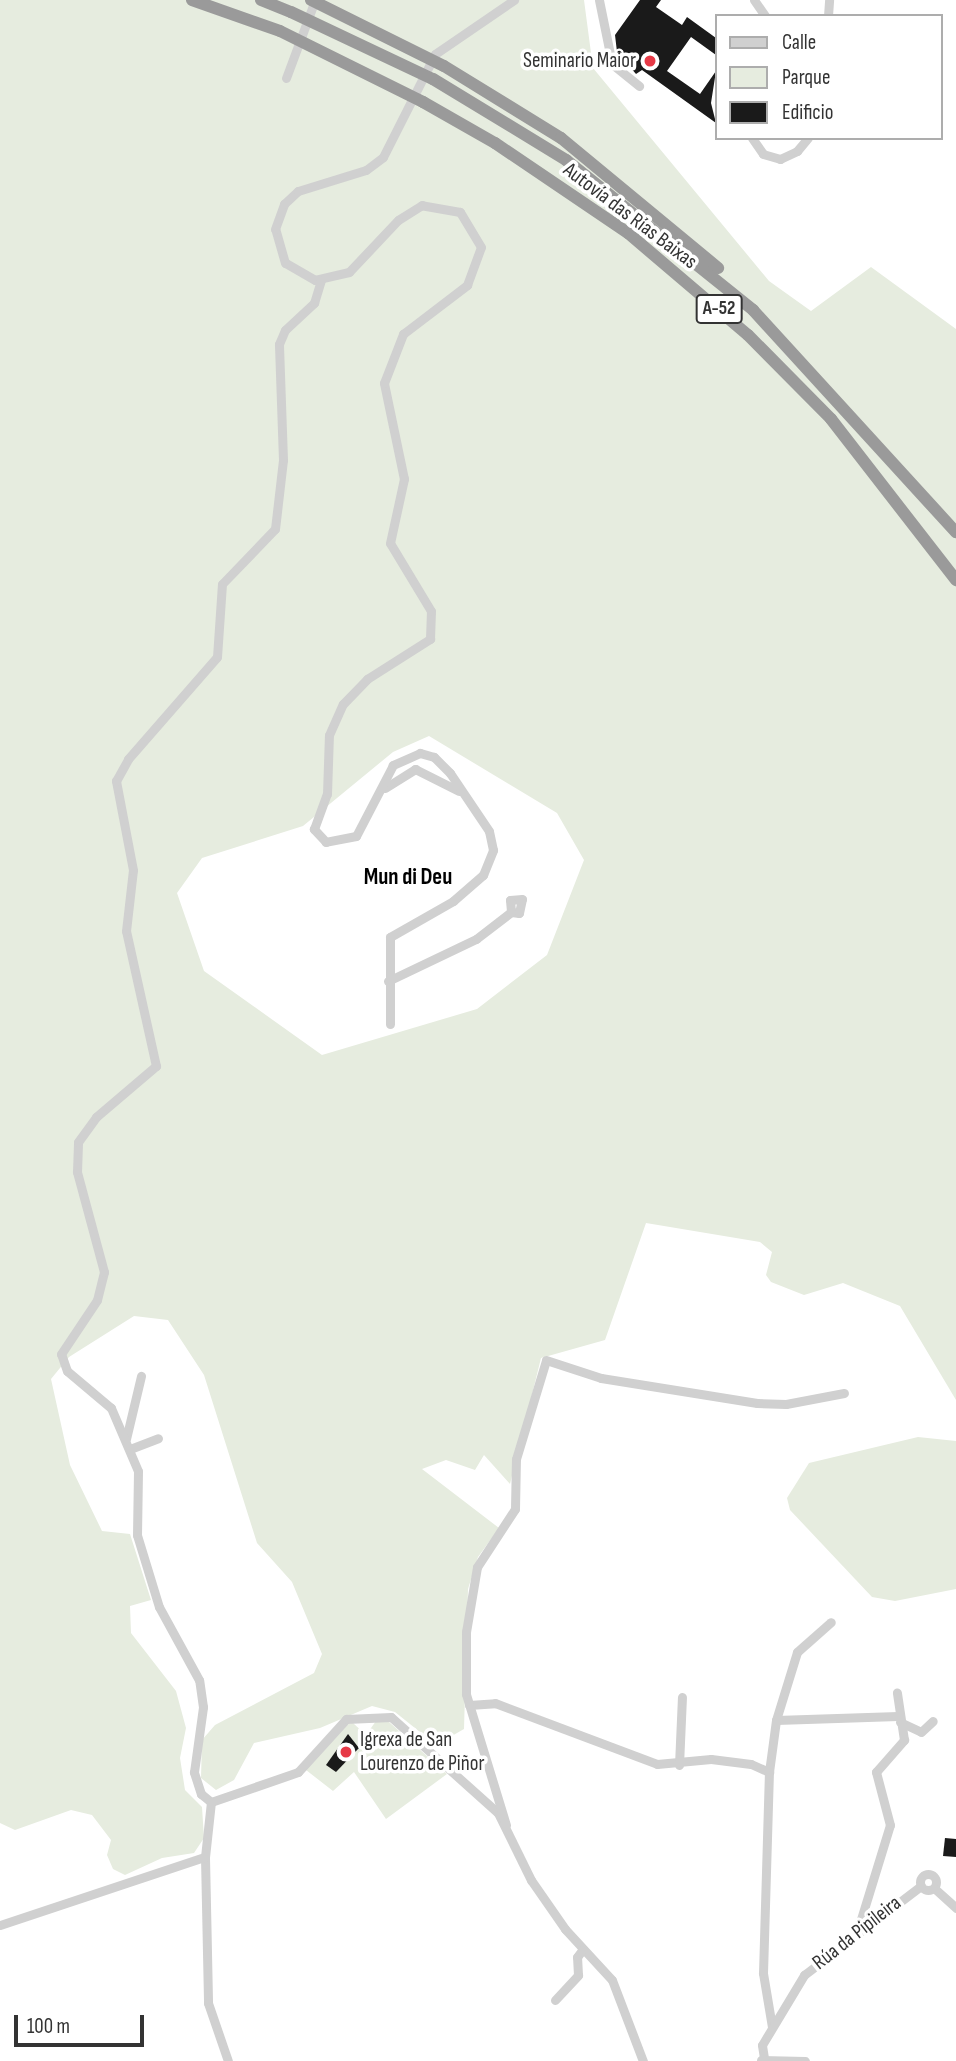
<!DOCTYPE html>
<html>
<head>
<meta charset="utf-8">
<style>
  body { margin:0 }
  #map { position:relative; width:956px; height:2061px; overflow:hidden; background:#fff; font-family:"Sofia Sans Condensed",sans-serif }
  div>[style] { position:absolute }
  [style*='--x'] { left:calc(var(--x)*1px); top:calc(var(--y)*1px); width:calc(var(--w)*1px); rotate:calc(var(--a)*1deg) }
  .green>* { inset:0; background:#e6ecdf }
  .building>* { inset:0; background:#1a1a1a }
  .minor>* { height:9px; margin:-4.5px; padding:0 4.5px; transform-origin:4.5px; border-radius:4.5px; background:#d0d0d0 }
  .minor>.ring { margin:-4.5px; padding:0; box-sizing:content-box; background:none; border:9px solid #d0d0d0; border-radius:50% }
  .highway>* { height:12px; margin:-6px; padding:0 6px; transform-origin:6px; border-radius:6px; background:#9a9a9a }
  .highway-bridge>* { height:12px; margin:-6px; padding:0 6px; transform-origin:6px; border-radius:6px; background:#9a9a9a }
  .dots>* { width:19px; height:19px; translate:-50% -50%; box-sizing:border-box; border:4px solid #fff; border-radius:50% }
  span { translate:-50% -50%; white-space:nowrap; text-align:center; line-height:1.15; -webkit-text-stroke:7px #fff; paint-order:stroke }
  .shield-label span { padding:2px 5px; background:#fff; border:2px solid; border-radius:5px; -webkit-text-stroke-width:0 }
  .shield-label { font-size:19px; color:#333; font-weight:700 }
  .poi-label { font-size:21px; color:#333 }
  .right { translate:-100% -50%; text-align:right }
  .left { translate:0 -50%; text-align:left }
  .street-label { font-size:21px; color:#333 }
  .neighbourhood-label { font-size:23px; color:#000; font-weight:700 }
  .legend { position:absolute; left:715px; top:14px; width:228px; height:126px; box-sizing:border-box; background:#fff; border:2px solid #adadad; margin:0; padding:9px 12px; list-style:none; font-size:21px; color:#333 }
  .legend li { display:flex; align-items:center; gap:14px; height:35px }
  .legend b { width:35px; border:2px solid #adadad }
  .scale { position:absolute; left:14px; top:2015px; width:130px; height:32px; box-sizing:border-box; border:4px solid #333; border-top:0; padding-left:9px; font-size:21px; line-height:24px; white-space:nowrap; color:#333; -webkit-text-stroke:5px #fff; paint-order:stroke }
</style>
</head>
<body>
<div id="map">
  <div class="green">
    <i style="clip-path:polygon(evenodd,0 0,584px 0,593px 68px,769px 281px,811px 311px,871px 267px,956px 329px,956px 1400px,900px 1306px,843px 1283px,804px 1295px,771px 1282px,766px 1275px,772px 1252px,760px 1242px,646px 1223px,605px 1340px,541px 1358px,510px 1484px,484px 1455px,475px 1470px,446px 1460px,422px 1469px,499px 1528px,478px 1557px,468px 1589px,464px 1729px,436px 1745px,395px 1712px,372px 1706px,320px 1728px,254px 1743px,234px 1780px,216px 1790px,201px 1778px,202px 1740px,215px 1725px,314px 1673px,322px 1654px,292px 1582px,257px 1543px,204px 1375px,168px 1320px,134px 1316px,69px 1357px,51px 1379px,70px 1465px,102px 1531px,130px 1534px,151px 1600px,130px 1606px,131px 1633px,176px 1691px,186px 1728px,180px 1758px,185px 1790px,202px 1807px,204px 1838px,194px 1853px,162px 1858px,125px 1875px,113px 1869px,107px 1855px,111px 1840px,92px 1815px,71px 1810px,15px 1830px,0 1823px,0 0,429px 736px,557px 813px,584px 860px,547px 955px,477px 1009px,322px 1055px,204px 971px,177px 893px,202px 858px,303px 826px,393px 752px,429px 736px)"></i>
    <i style="clip-path:polygon(918px 1437px,956px 1441px,956px 1589px,895px 1601px,872px 1597px,790px 1510px,787px 1498px,809px 1463px)"></i>
    <i style="clip-path:polygon(376px 1721px,389px 1722px,447px 1774px,386px 1819px,354px 1772px,333px 1791px,306px 1770px,342px 1726px,353px 1723px,366px 1735px)"></i>
  </div>
  <div class="building">
    <i style="clip-path:polygon(640px 0,661px 0,656px 7px,682px 25px,687px 17px,716px 38px,716px 55px,691px 37px,667px 71px,700px 94px,716px 71px,711px 103px,716px 123px,642px 70px,636px 74px,617px 52px,615px 35px)"></i>
    <i style="clip-path:polygon(348px 1734px,359px 1748px,336px 1772px,326px 1765px)"></i>
    <i style="clip-path:polygon(945px 1838px,956px 1839px,956px 1857px,943px 1856px)"></i>
  </div>
  <div class="minor">
    <i style="--x:599;--y:0;--w:65;--a:78.5"></i>
    <i style="--x:612;--y:64;--w:35;--a:39"></i>
    <i style="--x:754;--y:0;--w:19;--a:55"></i>
    <i style="--x:828;--y:16;--w:16;--a:-86"></i>
    <i style="--x:286;--y:78;--w:83;--a:-69.6"></i>
    <i style="--x:752;--y:138;--w:19;--a:55"></i>
    <i style="--x:763;--y:154;--w:18;--a:16"></i>
    <i style="--x:780;--y:159;--w:19;--a:-25"></i>
    <i style="--x:797;--y:151;--w:17;--a:-50"></i>
    <i style="--x:385;--y:788;--w:36;--a:-32"></i>
    <i style="--x:415;--y:769;--w:49;--a:26.6"></i>
    <i style="--x:388;--y:981;--w:98;--a:-25.5"></i>
    <i style="--x:476;--y:939;--w:44;--a:-37.6"></i>
    <i style="--x:511;--y:912;--w:8;--a:7"></i>
    <i style="--x:519;--y:913;--w:14;--a:-78"></i>
    <i style="--x:522;--y:899;--w:12;--a:175"></i>
    <i style="--x:510;--y:900;--w:12;--a:85"></i>
    <i style="--x:390;--y:1024;--w:87;--a:-90"></i>
    <i style="--x:390;--y:937;--w:73;--a:-29.7"></i>
    <i style="--x:453;--y:901;--w:40;--a:-41"></i>
    <i style="--x:483;--y:875;--w:27;--a:-68"></i>
    <i style="--x:493;--y:850;--w:19;--a:-102"></i>
    <i style="--x:489;--y:831;--w:70;--a:-123.9"></i>
    <i style="--x:450;--y:773;--w:23;--a:-135"></i>
    <i style="--x:434;--y:757;--w:15;--a:-164"></i>
    <i style="--x:420;--y:753;--w:30;--a:156"></i>
    <i style="--x:393;--y:765;--w:80;--a:117.5"></i>
    <i style="--x:356;--y:836;--w:31;--a:169"></i>
    <i style="--x:326;--y:842;--w:18;--a:-133"></i>
    <i style="--x:314;--y:829;--w:37;--a:-70"></i>
    <i style="--x:327;--y:794;--w:59;--a:-88.1"></i>
    <i style="--x:329;--y:735;--w:34;--a:-66"></i>
    <i style="--x:343;--y:704;--w:35;--a:-46"></i>
    <i style="--x:367;--y:679;--w:75;--a:-32.4"></i>
    <i style="--x:430;--y:639;--w:28;--a:-88"></i>
    <i style="--x:431;--y:611;--w:79;--a:-121.1"></i>
    <i style="--x:390;--y:543;--w:66;--a:-77.7"></i>
    <i style="--x:404;--y:479;--w:98;--a:-101.8"></i>
    <i style="--x:384;--y:383;--w:53;--a:-68.8"></i>
    <i style="--x:403;--y:334;--w:81;--a:-37.4"></i>
    <i style="--x:467;--y:285;--w:40;--a:-69.8"></i>
    <i style="--x:481;--y:247;--w:41;--a:-121"></i>
    <i style="--x:460;--y:212;--w:39;--a:-170"></i>
    <i style="--x:422;--y:205;--w:28;--a:148"></i>
    <i style="--x:398;--y:220;--w:71;--a:133.3"></i>
    <i style="--x:349;--y:272;--w:35;--a:167"></i>
    <i style="--x:315;--y:280;--w:34;--a:-150"></i>
    <i style="--x:285;--y:263;--w:35;--a:-106"></i>
    <i style="--x:275;--y:229;--w:27;--a:-70"></i>
    <i style="--x:284;--y:204;--w:19;--a:-43"></i>
    <i style="--x:298;--y:191;--w:71;--a:-17.2"></i>
    <i style="--x:366;--y:170;--w:21;--a:-37"></i>
    <i style="--x:383;--y:157;--w:115;--a:-63.2"></i>
    <i style="--x:435;--y:54;--w:96;--a:-34.4"></i>
    <i style="--x:126;--y:1439;--w:65;--a:-76.6"></i>
    <i style="--x:130;--y:1449;--w:30;--a:-21"></i>
    <i style="--x:469;--y:1705;--w:26;--a:-4"></i>
    <i style="--x:495;--y:1703;--w:173;--a:20.6"></i>
    <i style="--x:657;--y:1764;--w:54;--a:-5.3"></i>
    <i style="--x:711;--y:1759;--w:40;--a:7.1"></i>
    <i style="--x:751;--y:1764;--w:20;--a:24"></i>
    <i style="--x:776;--y:1720;--w:122;--a:-1.9"></i>
    <i style="--x:900;--y:1722;--w:23;--a:25"></i>
    <i style="--x:921;--y:1732;--w:16;--a:-43"></i>
    <i style="--x:679;--y:1765;--w:68;--a:-87.5"></i>
    <i style="--x:211;--y:1802;--w:13;--a:-141"></i>
    <i style="--x:201;--y:1794;--w:23;--a:-108"></i>
    <i style="--x:194;--y:1772;--w:66;--a:-82.1"></i>
    <i style="--x:203;--y:1707;--w:27;--a:-98"></i>
    <i style="--x:199;--y:1680;--w:83;--a:-118.7"></i>
    <i style="--x:159;--y:1607;--w:75;--a:-107"></i>
    <i style="--x:137;--y:1535;--w:64;--a:-89.1"></i>
    <i style="--x:138;--y:1471;--w:69;--a:-113.2"></i>
    <i style="--x:111;--y:1408;--w:57;--a:-139.9"></i>
    <i style="--x:67;--y:1371;--w:18;--a:-109"></i>
    <i style="--x:61;--y:1354;--w:65;--a:-56.3"></i>
    <i style="--x:97;--y:1300;--w:29;--a:-76"></i>
    <i style="--x:104;--y:1272;--w:104;--a:-105.1"></i>
    <i style="--x:77;--y:1172;--w:30;--a:-88"></i>
    <i style="--x:78;--y:1142;--w:31;--a:-54"></i>
    <i style="--x:96;--y:1117;--w:79;--a:-40.4"></i>
    <i style="--x:156;--y:1066;--w:138;--a:-102.5"></i>
    <i style="--x:126;--y:931;--w:61;--a:-83.5"></i>
    <i style="--x:133;--y:870;--w:91;--a:-100.8"></i>
    <i style="--x:116;--y:781;--w:25;--a:-61"></i>
    <i style="--x:128;--y:759;--w:135;--a:-48.9"></i>
    <i style="--x:217;--y:657;--w:73;--a:-86.1"></i>
    <i style="--x:222;--y:584;--w:76;--a:-46.1"></i>
    <i style="--x:275;--y:529;--w:69;--a:-83.4"></i>
    <i style="--x:283;--y:460;--w:116;--a:-92"></i>
    <i style="--x:279;--y:344;--w:15;--a:-67"></i>
    <i style="--x:285;--y:330;--w:40;--a:-43"></i>
    <i style="--x:314;--y:303;--w:24;--a:-73"></i>
    <i style="--x:211;--y:1802;--w:92;--a:-19"></i>
    <i style="--x:298;--y:1772;--w:72;--a:-47.8"></i>
    <i style="--x:346;--y:1719;--w:45;--a:-2.5"></i>
    <i style="--x:391;--y:1717;--w:144;--a:41.9"></i>
    <i style="--x:498;--y:1813;--w:75;--a:63.8"></i>
    <i style="--x:531;--y:1880;--w:60;--a:55.2"></i>
    <i style="--x:565;--y:1929;--w:69;--a:47.3"></i>
    <i style="--x:612;--y:1980;--w:87;--a:69.1"></i>
    <i style="--x:506;--y:1825;--w:137;--a:-107"></i>
    <i style="--x:466;--y:1694;--w:62;--a:-90"></i>
    <i style="--x:466;--y:1632;--w:66;--a:-80.4"></i>
    <i style="--x:477;--y:1567;--w:69;--a:-56.8"></i>
    <i style="--x:515;--y:1509;--w:50;--a:-88.9"></i>
    <i style="--x:516;--y:1459;--w:103;--a:-73.1"></i>
    <i style="--x:546;--y:1360;--w:58;--a:18.1"></i>
    <i style="--x:601;--y:1378;--w:158;--a:9.1"></i>
    <i style="--x:757;--y:1403;--w:29;--a:2"></i>
    <i style="--x:786;--y:1404;--w:59;--a:-10.7"></i>
    <i style="--x:205;--y:1857;--w:146;--a:88.8"></i>
    <i style="--x:208;--y:2003;--w:61;--a:71"></i>
    <i class="ring" style="left:920px;top:1874px;width:7px;height:7px"></i>
    <i style="--x:934;--y:1888;--w:30;--a:42"></i>
    <i style="--x:0;--y:1925;--w:216;--a:-18.4"></i>
    <i style="--x:205;--y:1857;--w:55;--a:-83.8"></i>
    <i style="--x:857;--y:1932;--w:112;--a:-72.9"></i>
    <i style="--x:890;--y:1825;--w:55;--a:-104.8"></i>
    <i style="--x:876;--y:1772;--w:43;--a:-48.8"></i>
    <i style="--x:904;--y:1740;--w:48;--a:-98.5"></i>
    <i style="--x:555;--y:2000;--w:34;--a:-47"></i>
    <i style="--x:578;--y:1975;--w:18;--a:-93"></i>
    <i style="--x:577;--y:1957;--w:10;--a:-53"></i>
    <i style="--x:772;--y:2027;--w:55;--a:-99.5"></i>
    <i style="--x:763;--y:1973;--w:201;--a:-88.3"></i>
    <i style="--x:769;--y:1772;--w:52;--a:-82.3"></i>
    <i style="--x:776;--y:1720;--w:71;--a:-72.8"></i>
    <i style="--x:797;--y:1652;--w:45;--a:-41.4"></i>
    <i style="--x:764;--y:2058;--w:13;--a:-99"></i>
    <i style="--x:762;--y:2045;--w:82;--a:-59"></i>
    <i style="--x:804;--y:1975;--w:147;--a:-37.3"></i>
    <i style="--x:761;--y:2060;--w:44;--a:1.3"></i>
  </div>
  <div class="highway">
    <i style="--x:192;--y:0;--w:93;--a:19.4"></i>
    <i style="--x:261;--y:0;--w:32;--a:22"></i>
    <i style="--x:444;--y:66;--w:137;--a:31.6"></i>
    <i style="--x:561;--y:138;--w:204;--a:39.6"></i>
    <i style="--x:433;--y:79;--w:156;--a:31.3"></i>
    <i style="--x:566;--y:160;--w:240;--a:38.7"></i>
    <i style="--x:753;--y:310;--w:301;--a:47.6"></i>
    <i style="--x:423;--y:102;--w:83;--a:29.7"></i>
    <i style="--x:495;--y:143;--w:161;--a:34.1"></i>
    <i style="--x:628;--y:233;--w:157;--a:40.4"></i>
    <i style="--x:748;--y:335;--w:118;--a:45.3"></i>
    <i style="--x:831;--y:419;--w:204;--a:52.2"></i>
  </div>
  <div class="highway-bridge">
    <i style="--x:311;--y:0;--w:148;--a:26.4"></i>
    <i style="--x:291;--y:12;--w:157;--a:25.3"></i>
    <i style="--x:280;--y:31;--w:160;--a:26.4"></i>
  </div>
  <div class="dots">
    <i style="left:650px;top:61px;background:#e63946"></i>
    <i style="left:346px;top:1752px;background:#e63946"></i>
  </div>
  <div class="shield-label">
    <span style="left:719px;top:309px">A-52</span>
  </div>
  <div class="poi-label">
    <span class="right" style="left:636px;top:61px">Seminario Maior</span>
    <span class="left" style="left:360px;top:1752px">Igrexa de San<br>Lourenzo de Piñor</span>
  </div>
  <div class="street-label">
    <span style="left:630px;top:216px;rotate:37deg">Autovía das Rías Baixas</span>
    <span style="left:857px;top:1933px;rotate:-38deg">Rúa da Pipileira</span>
  </div>
  <div class="neighbourhood-label">
    <span style="left:408px;top:877px">Mun di Deu</span>
  </div>
  <ul class="legend">
  <li><b style="height:9px;background:#d0d0d0"></b>Calle</li>
  <li><b style="height:19px;background:#e6ecdf"></b>Parque</li>
  <li><b style="height:19px;background:#1a1a1a"></b>Edificio</li>
  </ul>
  <div class="scale">100 m</div>
</div>
</body>
</html>
